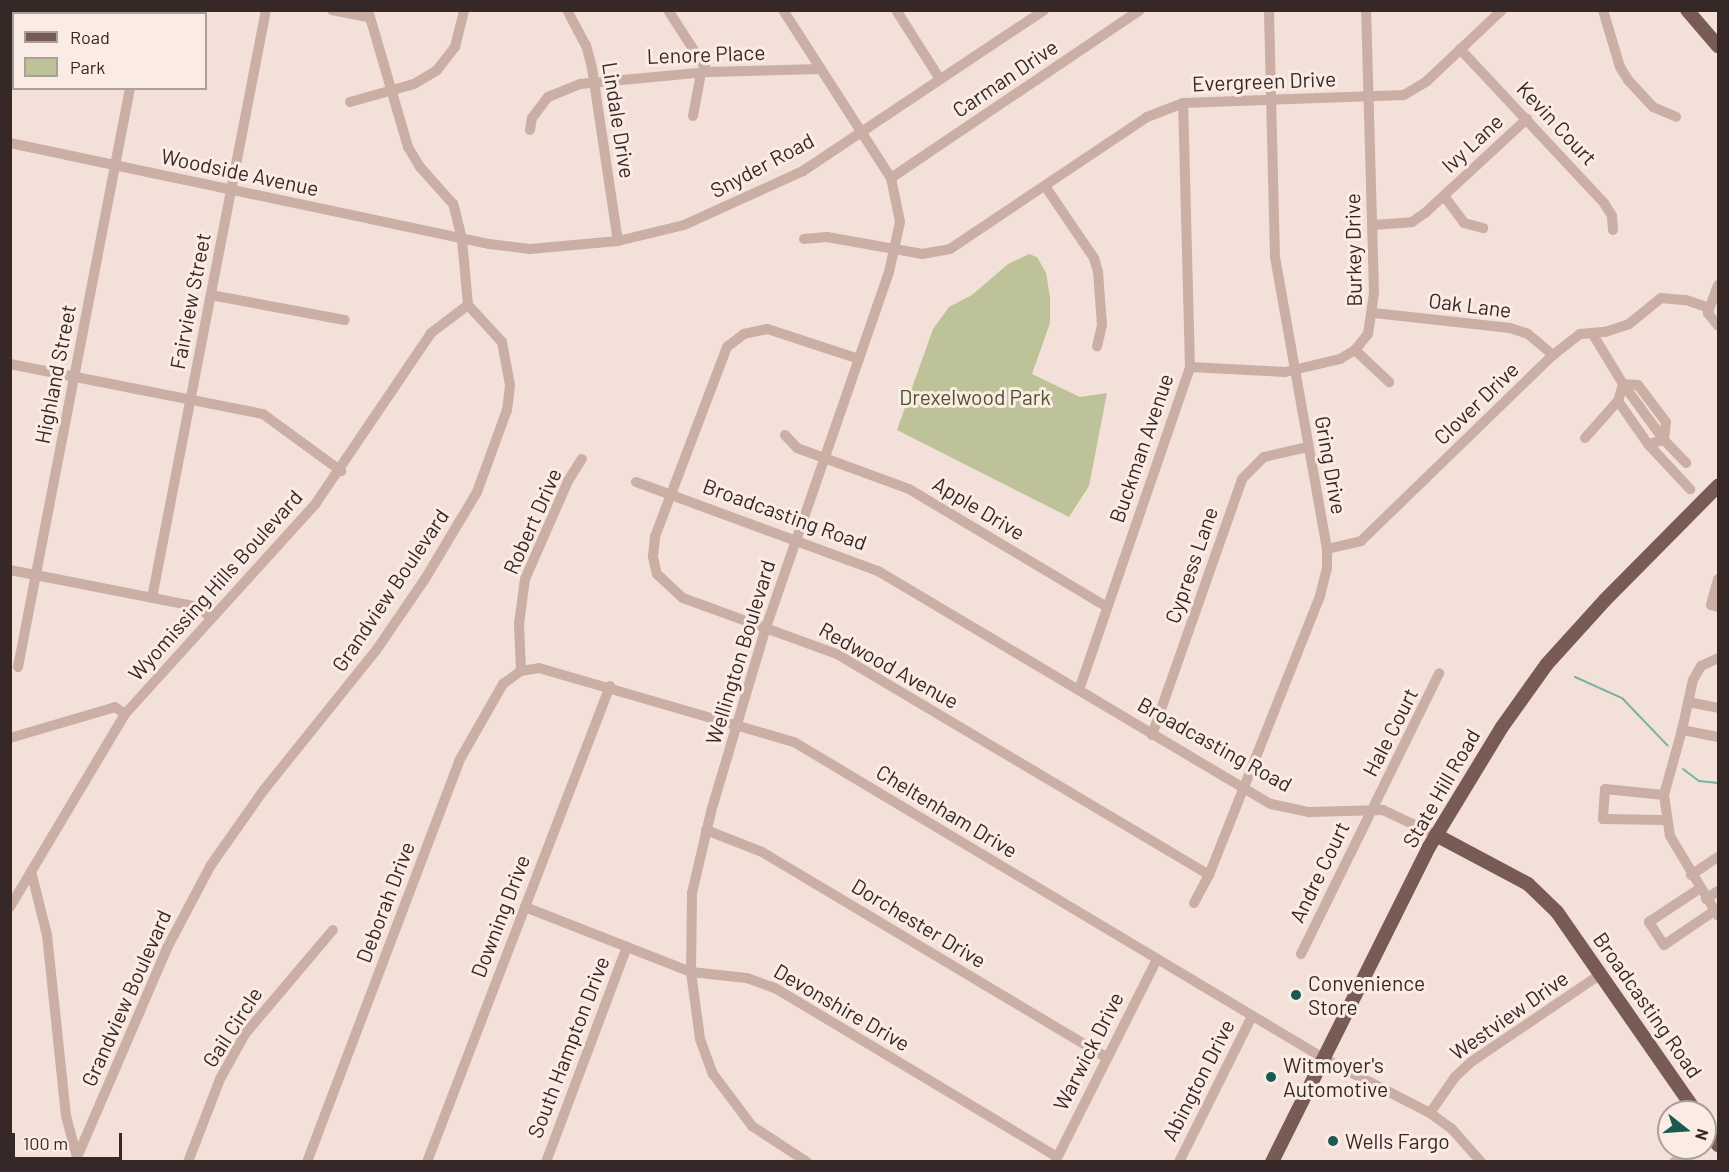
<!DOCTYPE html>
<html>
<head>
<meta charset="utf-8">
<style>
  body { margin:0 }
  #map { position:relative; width:1729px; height:1172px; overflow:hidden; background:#f3e1d9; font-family:Barlow,sans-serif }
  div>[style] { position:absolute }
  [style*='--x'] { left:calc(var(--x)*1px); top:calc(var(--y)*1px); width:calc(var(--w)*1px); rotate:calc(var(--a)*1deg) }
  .green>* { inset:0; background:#bdc298 }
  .stream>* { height:2px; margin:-1px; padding:0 1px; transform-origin:1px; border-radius:1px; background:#76b1a7 }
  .minor>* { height:10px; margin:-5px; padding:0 5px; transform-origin:5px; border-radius:5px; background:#cbaea4 }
  .major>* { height:14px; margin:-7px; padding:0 7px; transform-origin:7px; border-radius:7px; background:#795b56 }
  .dots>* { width:16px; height:16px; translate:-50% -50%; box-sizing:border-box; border:3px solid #faece5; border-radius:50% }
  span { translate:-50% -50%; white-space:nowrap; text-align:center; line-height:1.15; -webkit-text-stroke:6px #faece5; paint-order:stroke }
  .street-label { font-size:21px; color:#362826 }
  .park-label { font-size:21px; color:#4e5529 }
  .poi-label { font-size:21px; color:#362826 }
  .left { translate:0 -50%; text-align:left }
  .frame { position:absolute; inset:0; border:12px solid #362826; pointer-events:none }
  .legend { position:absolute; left:12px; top:12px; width:195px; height:78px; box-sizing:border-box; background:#faece5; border:2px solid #ac9e99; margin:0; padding:8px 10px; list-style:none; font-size:18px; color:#362826 }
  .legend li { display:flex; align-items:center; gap:12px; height:30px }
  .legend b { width:30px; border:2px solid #ac9e99 }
  .north { position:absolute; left:1657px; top:1100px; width:60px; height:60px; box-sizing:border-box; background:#faece5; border:2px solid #ac9e99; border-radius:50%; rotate:107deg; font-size:16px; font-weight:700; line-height:24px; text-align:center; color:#362826 }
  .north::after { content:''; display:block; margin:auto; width:21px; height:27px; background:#1a5950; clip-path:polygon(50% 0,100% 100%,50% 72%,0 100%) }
  .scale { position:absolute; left:12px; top:1133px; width:110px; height:27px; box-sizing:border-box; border:3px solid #362826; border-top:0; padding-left:8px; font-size:18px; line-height:21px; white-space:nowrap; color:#362826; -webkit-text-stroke:4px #faece5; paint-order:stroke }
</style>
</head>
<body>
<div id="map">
  <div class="green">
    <i style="clip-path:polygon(1029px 254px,1037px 257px,1046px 273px,1050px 297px,1050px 323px,1032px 374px,1080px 397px,1107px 393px,1089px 486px,1069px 517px,897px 430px,933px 329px,949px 307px,972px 295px,1008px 264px)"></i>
  </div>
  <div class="stream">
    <i style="--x:1575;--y:677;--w:51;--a:24.1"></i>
    <i style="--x:1622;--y:698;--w:66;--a:46.2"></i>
    <i style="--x:1683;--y:769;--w:20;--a:37"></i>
    <i style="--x:1699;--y:781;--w:19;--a:6"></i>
  </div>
  <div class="minor">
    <i style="--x:332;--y:10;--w:38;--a:11"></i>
    <i style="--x:567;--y:10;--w:40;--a:62"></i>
    <i style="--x:586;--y:45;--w:24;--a:75"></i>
    <i style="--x:592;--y:68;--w:175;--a:81.5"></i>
    <i style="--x:668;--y:10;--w:74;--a:57.2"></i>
    <i style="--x:783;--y:10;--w:200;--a:57.3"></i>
    <i style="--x:891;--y:178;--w:45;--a:78.4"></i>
    <i style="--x:900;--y:222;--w:51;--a:102.4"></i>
    <i style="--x:889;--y:272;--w:376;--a:109.1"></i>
    <i style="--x:766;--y:627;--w:193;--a:106.6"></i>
    <i style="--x:711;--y:812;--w:83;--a:103.2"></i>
    <i style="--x:692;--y:893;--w:79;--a:90.7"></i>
    <i style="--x:691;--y:972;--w:68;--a:82.3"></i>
    <i style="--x:700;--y:1039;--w:37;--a:70"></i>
    <i style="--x:713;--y:1074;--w:65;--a:53.1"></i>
    <i style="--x:752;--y:1126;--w:66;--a:33.2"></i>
    <i style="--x:896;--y:10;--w:82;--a:57.5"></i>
    <i style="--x:1603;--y:10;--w:59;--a:73.4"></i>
    <i style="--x:1620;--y:67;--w:15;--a:58"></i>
    <i style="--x:1628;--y:80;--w:37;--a:47"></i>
    <i style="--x:1653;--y:107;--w:25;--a:23"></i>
    <i style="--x:24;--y:14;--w:4;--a:-90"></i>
    <i style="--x:144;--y:14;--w:4;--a:-76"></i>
    <i style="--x:1460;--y:49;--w:211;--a:46.9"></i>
    <i style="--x:1604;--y:203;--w:15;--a:58"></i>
    <i style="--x:1612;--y:216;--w:14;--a:86"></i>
    <i style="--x:10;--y:81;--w:16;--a:-76"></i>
    <i style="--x:350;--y:102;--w:66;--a:-15.7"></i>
    <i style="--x:414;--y:84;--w:27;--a:-31"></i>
    <i style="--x:437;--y:70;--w:29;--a:-52"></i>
    <i style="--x:455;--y:47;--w:38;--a:-76"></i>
    <i style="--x:693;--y:116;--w:44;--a:-79.5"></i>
    <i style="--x:530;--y:130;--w:12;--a:-81"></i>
    <i style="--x:532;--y:118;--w:26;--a:-53"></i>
    <i style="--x:548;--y:97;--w:35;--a:-22"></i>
    <i style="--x:580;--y:84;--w:129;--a:-5.4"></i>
    <i style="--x:708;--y:72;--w:113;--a:-1.5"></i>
    <i style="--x:10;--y:143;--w:490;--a:11.9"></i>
    <i style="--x:489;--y:244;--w:41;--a:7"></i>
    <i style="--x:530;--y:249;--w:88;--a:-5.2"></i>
    <i style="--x:618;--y:241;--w:68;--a:-13.6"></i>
    <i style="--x:684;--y:225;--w:131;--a:-24.4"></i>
    <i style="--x:803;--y:171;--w:290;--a:-33.7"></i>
    <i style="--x:891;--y:178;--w:300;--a:-34"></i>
    <i style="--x:1045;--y:186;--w:87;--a:55.8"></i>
    <i style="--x:1094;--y:258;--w:15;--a:74"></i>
    <i style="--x:1098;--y:272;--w:53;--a:85.7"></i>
    <i style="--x:1102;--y:325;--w:22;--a:103"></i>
    <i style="--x:1444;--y:196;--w:34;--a:53"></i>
    <i style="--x:1464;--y:223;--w:20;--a:15"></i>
    <i style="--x:1373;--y:225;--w:39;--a:-4"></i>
    <i style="--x:1412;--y:222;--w:16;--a:-35"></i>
    <i style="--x:1425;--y:213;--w:139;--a:-42.7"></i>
    <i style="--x:804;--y:239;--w:23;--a:-5"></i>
    <i style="--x:827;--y:237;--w:97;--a:10.1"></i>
    <i style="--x:922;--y:254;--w:28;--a:-10"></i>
    <i style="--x:950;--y:249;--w:237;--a:-33.8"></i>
    <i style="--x:1147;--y:117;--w:39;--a:-21"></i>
    <i style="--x:1183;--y:103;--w:221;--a:-2.1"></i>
    <i style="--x:1404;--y:95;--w:27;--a:-31"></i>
    <i style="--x:1427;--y:81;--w:103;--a:-43.4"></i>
    <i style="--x:1718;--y:285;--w:30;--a:110"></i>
    <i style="--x:1708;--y:313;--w:16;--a:52"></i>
    <i style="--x:211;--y:295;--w:136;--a:10.6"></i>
    <i style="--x:1374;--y:313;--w:137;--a:6.3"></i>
    <i style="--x:1510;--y:328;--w:19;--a:18"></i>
    <i style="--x:1528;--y:334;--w:33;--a:40"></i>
    <i style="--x:1592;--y:333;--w:60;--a:58.7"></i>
    <i style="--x:1623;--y:384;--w:18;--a:106"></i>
    <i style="--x:1618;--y:401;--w:52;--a:55.1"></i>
    <i style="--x:1648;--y:444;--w:16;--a:-14"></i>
    <i style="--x:1664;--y:440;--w:18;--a:-84"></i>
    <i style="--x:1666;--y:422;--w:46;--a:-127.1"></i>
    <i style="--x:1638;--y:385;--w:15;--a:-176"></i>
    <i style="--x:1355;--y:350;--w:47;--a:43.3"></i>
    <i style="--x:859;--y:359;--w:97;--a:-161.9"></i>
    <i style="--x:767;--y:329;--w:24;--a:168"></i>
    <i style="--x:744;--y:334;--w:21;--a:143"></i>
    <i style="--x:727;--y:347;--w:203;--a:110.8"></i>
    <i style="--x:655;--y:537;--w:20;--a:96"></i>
    <i style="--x:653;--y:557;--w:17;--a:77"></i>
    <i style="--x:657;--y:574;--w:35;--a:43"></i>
    <i style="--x:683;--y:598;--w:164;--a:20"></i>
    <i style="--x:837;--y:654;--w:433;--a:30.7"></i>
    <i style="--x:10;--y:364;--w:258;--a:11.2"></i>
    <i style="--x:263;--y:414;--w:97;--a:36.2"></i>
    <i style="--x:1190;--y:367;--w:95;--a:3"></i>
    <i style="--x:1285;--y:372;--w:57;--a:-13.3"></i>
    <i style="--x:1340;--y:359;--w:17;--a:-31"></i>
    <i style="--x:1355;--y:350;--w:21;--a:-51"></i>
    <i style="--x:1368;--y:334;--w:41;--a:-81.7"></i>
    <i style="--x:1374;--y:293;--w:283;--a:-91.6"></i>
    <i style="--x:1623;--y:384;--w:69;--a:53.8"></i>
    <i style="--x:1664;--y:440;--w:32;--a:46"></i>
    <i style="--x:785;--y:435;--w:18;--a:47"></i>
    <i style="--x:797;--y:448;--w:119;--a:20.1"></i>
    <i style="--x:909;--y:489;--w:230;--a:30.8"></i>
    <i style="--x:1585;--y:438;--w:50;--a:-48.3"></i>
    <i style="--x:1648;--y:444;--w:62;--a:47"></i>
    <i style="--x:636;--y:482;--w:258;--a:20.2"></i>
    <i style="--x:878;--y:571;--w:457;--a:30.7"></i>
    <i style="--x:1271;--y:804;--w:40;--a:12"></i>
    <i style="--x:1310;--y:812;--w:73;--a:-1.6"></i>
    <i style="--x:1383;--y:810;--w:59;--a:25.3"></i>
    <i style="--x:1327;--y:549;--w:35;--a:-13"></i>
    <i style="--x:1361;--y:541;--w:267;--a:-44.1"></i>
    <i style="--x:1553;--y:355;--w:34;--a:-38"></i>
    <i style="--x:1580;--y:334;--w:25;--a:-5"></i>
    <i style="--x:1605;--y:332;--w:25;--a:-18"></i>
    <i style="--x:1629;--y:324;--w:41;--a:-39.1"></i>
    <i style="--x:1661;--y:298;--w:25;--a:5"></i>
    <i style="--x:1686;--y:300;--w:24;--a:19"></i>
    <i style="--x:10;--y:570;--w:192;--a:11.1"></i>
    <i style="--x:198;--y:607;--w:17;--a:40"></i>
    <i style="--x:1718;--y:579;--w:27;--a:105"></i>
    <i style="--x:1711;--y:605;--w:7;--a:16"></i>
    <i style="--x:152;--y:598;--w:599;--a:-79.03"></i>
    <i style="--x:18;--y:667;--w:590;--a:-79.05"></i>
    <i style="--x:521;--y:671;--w:47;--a:-92.4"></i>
    <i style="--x:519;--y:624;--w:45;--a:-82.4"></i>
    <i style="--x:525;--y:579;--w:107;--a:-66.3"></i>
    <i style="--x:568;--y:481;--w:26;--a:-58"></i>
    <i style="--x:1079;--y:690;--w:342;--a:-71"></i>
    <i style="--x:1190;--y:367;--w:264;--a:-91.5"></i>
    <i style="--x:1688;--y:702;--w:31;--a:11"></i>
    <i style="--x:1682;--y:730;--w:51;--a:-77.6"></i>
    <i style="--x:1693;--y:680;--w:16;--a:-60"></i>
    <i style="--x:1701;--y:666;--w:19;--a:-25"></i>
    <i style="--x:1152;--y:735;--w:271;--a:-70.6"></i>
    <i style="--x:1242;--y:479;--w:31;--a:-45"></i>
    <i style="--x:1264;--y:457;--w:44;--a:-13.1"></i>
    <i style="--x:1718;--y:737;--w:37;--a:-169"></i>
    <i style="--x:1682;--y:730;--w:67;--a:105.5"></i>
    <i style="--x:1664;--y:795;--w:41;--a:81.7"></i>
    <i style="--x:1670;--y:836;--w:93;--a:59"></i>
    <i style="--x:10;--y:738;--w:109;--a:-16.4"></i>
    <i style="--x:115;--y:707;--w:12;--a:35"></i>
    <i style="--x:1664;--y:795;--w:59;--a:-174.2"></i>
    <i style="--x:1605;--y:789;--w:30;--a:94"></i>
    <i style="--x:1603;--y:819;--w:62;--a:0.9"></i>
    <i style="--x:706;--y:830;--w:60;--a:21.4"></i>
    <i style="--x:762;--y:852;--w:402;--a:30.8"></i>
    <i style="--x:31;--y:871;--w:66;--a:76"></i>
    <i style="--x:47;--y:935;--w:182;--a:84"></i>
    <i style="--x:66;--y:1116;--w:42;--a:75"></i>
    <i style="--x:1691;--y:875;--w:32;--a:-34"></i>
    <i style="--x:1699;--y:889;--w:60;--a:146.6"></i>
    <i style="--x:1649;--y:922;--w:27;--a:57"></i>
    <i style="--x:1664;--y:945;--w:60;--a:-34.2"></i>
    <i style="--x:1706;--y:899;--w:14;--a:-34"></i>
    <i style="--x:1194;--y:903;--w:32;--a:-62"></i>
    <i style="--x:1209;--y:875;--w:300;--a:-68.3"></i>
    <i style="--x:1320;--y:596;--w:29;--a:-76"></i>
    <i style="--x:1327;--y:568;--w:19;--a:-90"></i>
    <i style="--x:1327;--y:549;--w:296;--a:-100.1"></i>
    <i style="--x:1275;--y:258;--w:248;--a:-91.4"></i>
    <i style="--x:10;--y:907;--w:225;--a:-59.2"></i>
    <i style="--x:125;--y:714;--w:285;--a:-47.8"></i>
    <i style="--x:316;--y:503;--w:205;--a:-55.9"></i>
    <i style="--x:431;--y:333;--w:46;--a:-37.1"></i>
    <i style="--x:525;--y:907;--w:178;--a:21.4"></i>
    <i style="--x:691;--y:972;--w:56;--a:6.1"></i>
    <i style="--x:747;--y:978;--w:30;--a:20"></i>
    <i style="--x:775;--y:988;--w:329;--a:30.9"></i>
    <i style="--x:1301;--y:954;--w:313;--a:-63.8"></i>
    <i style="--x:1430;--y:1113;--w:44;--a:-55.2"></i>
    <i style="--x:1455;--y:1077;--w:22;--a:-43"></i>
    <i style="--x:1471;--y:1062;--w:157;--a:-34.1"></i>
    <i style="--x:75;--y:1162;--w:233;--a:-66.7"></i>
    <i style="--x:167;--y:948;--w:94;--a:-62.1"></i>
    <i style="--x:211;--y:865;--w:90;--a:-54.9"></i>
    <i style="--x:263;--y:791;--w:182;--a:-51.2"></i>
    <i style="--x:377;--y:649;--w:85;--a:-55.6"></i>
    <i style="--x:425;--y:579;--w:101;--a:-59.1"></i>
    <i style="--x:477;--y:492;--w:87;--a:-69.9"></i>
    <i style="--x:507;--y:410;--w:25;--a:-83"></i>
    <i style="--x:510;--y:385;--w:44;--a:-100.5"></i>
    <i style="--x:502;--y:342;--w:50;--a:-132.6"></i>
    <i style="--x:468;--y:305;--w:66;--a:-95.2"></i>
    <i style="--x:462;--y:239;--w:36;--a:-104"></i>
    <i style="--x:453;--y:204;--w:50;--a:-131.7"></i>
    <i style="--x:420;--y:167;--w:23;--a:-121"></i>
    <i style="--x:408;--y:147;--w:143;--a:-106.3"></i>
    <i style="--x:188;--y:1162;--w:89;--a:-68.9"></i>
    <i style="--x:220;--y:1079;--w:51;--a:-60.9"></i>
    <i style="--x:245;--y:1034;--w:136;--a:-49.8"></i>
    <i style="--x:307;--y:1162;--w:429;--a:-69.2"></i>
    <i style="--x:459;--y:761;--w:89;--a:-60.3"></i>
    <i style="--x:503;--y:684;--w:22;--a:-36"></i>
    <i style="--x:521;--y:671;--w:18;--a:-9"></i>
    <i style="--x:539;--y:668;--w:266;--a:16.2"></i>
    <i style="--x:794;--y:742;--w:618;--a:30.84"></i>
    <i style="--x:1325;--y:1059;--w:118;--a:27.2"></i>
    <i style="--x:1430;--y:1113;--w:27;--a:36"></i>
    <i style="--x:1452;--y:1129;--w:44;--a:48.7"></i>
    <i style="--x:427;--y:1162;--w:510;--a:-68.97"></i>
    <i style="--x:546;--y:1162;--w:230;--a:-69.4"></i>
    <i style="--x:1055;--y:1162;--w:227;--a:-63.3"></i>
    <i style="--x:1179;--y:1162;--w:163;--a:-63.4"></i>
    <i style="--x:1674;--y:1162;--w:24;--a:-36"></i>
  </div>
  <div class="major">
    <i style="--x:1687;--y:10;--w:48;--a:49.3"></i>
    <i style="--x:1436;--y:835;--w:104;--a:28"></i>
    <i style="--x:1528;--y:884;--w:40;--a:44"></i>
    <i style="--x:1557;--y:912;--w:244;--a:55.2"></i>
    <i style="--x:1705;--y:1125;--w:24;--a:57"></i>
    <i style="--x:1272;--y:1162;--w:352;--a:-63.5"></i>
    <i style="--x:1429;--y:847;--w:140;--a:-58.7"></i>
    <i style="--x:1502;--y:727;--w:77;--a:-54.5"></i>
    <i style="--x:1547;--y:664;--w:86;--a:-47.8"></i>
    <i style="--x:1605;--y:600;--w:161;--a:-45.3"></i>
  </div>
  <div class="dots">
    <i style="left:1296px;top:995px;background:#1a5950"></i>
    <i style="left:1271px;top:1077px;background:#1a5950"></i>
    <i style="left:1333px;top:1141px;background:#1a5950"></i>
  </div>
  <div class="street-label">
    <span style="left:706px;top:54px;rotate:-2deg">Lenore Place</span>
    <span style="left:1005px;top:78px;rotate:-34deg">Carman Drive</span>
    <span style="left:1264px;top:81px;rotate:-2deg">Evergreen Drive</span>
    <span style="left:619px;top:120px;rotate:81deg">Lindale Drive</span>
    <span style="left:1557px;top:123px;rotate:47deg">Kevin Court</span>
    <span style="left:1472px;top:143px;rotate:-43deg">Ivy Lane</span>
    <span style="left:762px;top:165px;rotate:-28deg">Snyder Road</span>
    <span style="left:240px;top:172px;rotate:12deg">Woodside Avenue</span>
    <span style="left:1353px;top:250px;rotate:-91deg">Burkey Drive</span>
    <span style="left:190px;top:301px;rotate:-79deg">Fairview Street</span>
    <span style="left:1470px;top:305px;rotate:7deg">Oak Lane</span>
    <span style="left:55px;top:374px;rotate:-79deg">Highland Street</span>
    <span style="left:1476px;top:403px;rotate:-44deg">Clover Drive</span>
    <span style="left:1141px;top:448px;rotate:-71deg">Buckman Avenue</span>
    <span style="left:1331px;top:465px;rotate:80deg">Gring Drive</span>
    <span style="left:979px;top:508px;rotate:31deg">Apple Drive</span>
    <span style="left:785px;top:514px;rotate:20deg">Broadcasting Road</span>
    <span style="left:532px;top:521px;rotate:-66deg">Robert Drive</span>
    <span style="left:1191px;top:565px;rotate:-71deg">Cypress Lane</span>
    <span style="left:215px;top:585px;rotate:-48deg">Wyomissing Hills Boulevard</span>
    <span style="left:390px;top:590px;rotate:-56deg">Grandview Boulevard</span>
    <span style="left:740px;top:652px;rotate:-73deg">Wellington Boulevard</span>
    <span style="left:889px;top:665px;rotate:29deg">Redwood Avenue</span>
    <span style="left:1390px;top:732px;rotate:-63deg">Hale Court</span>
    <span style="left:1215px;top:744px;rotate:29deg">Broadcasting Road</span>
    <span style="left:1441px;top:788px;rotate:-60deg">State Hill Road</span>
    <span style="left:947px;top:811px;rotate:31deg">Cheltenham Drive</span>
    <span style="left:1319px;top:872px;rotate:-64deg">Andre Court</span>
    <span style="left:385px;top:902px;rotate:-69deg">Deborah Drive</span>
    <span style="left:500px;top:916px;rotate:-69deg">Downing Drive</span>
    <span style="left:919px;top:923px;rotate:31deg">Dorchester Drive</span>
    <span style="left:126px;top:998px;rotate:-66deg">Grandview Boulevard</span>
    <span style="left:1648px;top:1005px;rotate:55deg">Broadcasting Road</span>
    <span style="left:842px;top:1007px;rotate:30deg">Devonshire Drive</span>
    <span style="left:1509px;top:1015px;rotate:-35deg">Westview Drive</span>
    <span style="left:232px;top:1027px;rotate:-57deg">Gail Circle</span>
    <span style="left:568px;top:1047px;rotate:-69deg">South Hampton Drive</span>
    <span style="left:1088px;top:1051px;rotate:-63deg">Warwick Drive</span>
    <span style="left:1198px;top:1080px;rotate:-63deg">Abington Drive</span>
  </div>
  <div class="park-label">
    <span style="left:975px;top:397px">Drexelwood Park</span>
  </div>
  <div class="poi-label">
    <span class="left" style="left:1308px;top:995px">Convenience<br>Store</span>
    <span class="left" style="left:1283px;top:1077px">Witmoyer's<br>Automotive</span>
    <span class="left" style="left:1345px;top:1141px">Wells Fargo</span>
  </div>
  <div class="frame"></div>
  <ul class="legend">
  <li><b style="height:8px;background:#795b56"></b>Road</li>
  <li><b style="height:16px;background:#bdc298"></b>Park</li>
  </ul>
  <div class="north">N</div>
  <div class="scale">100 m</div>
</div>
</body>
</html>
